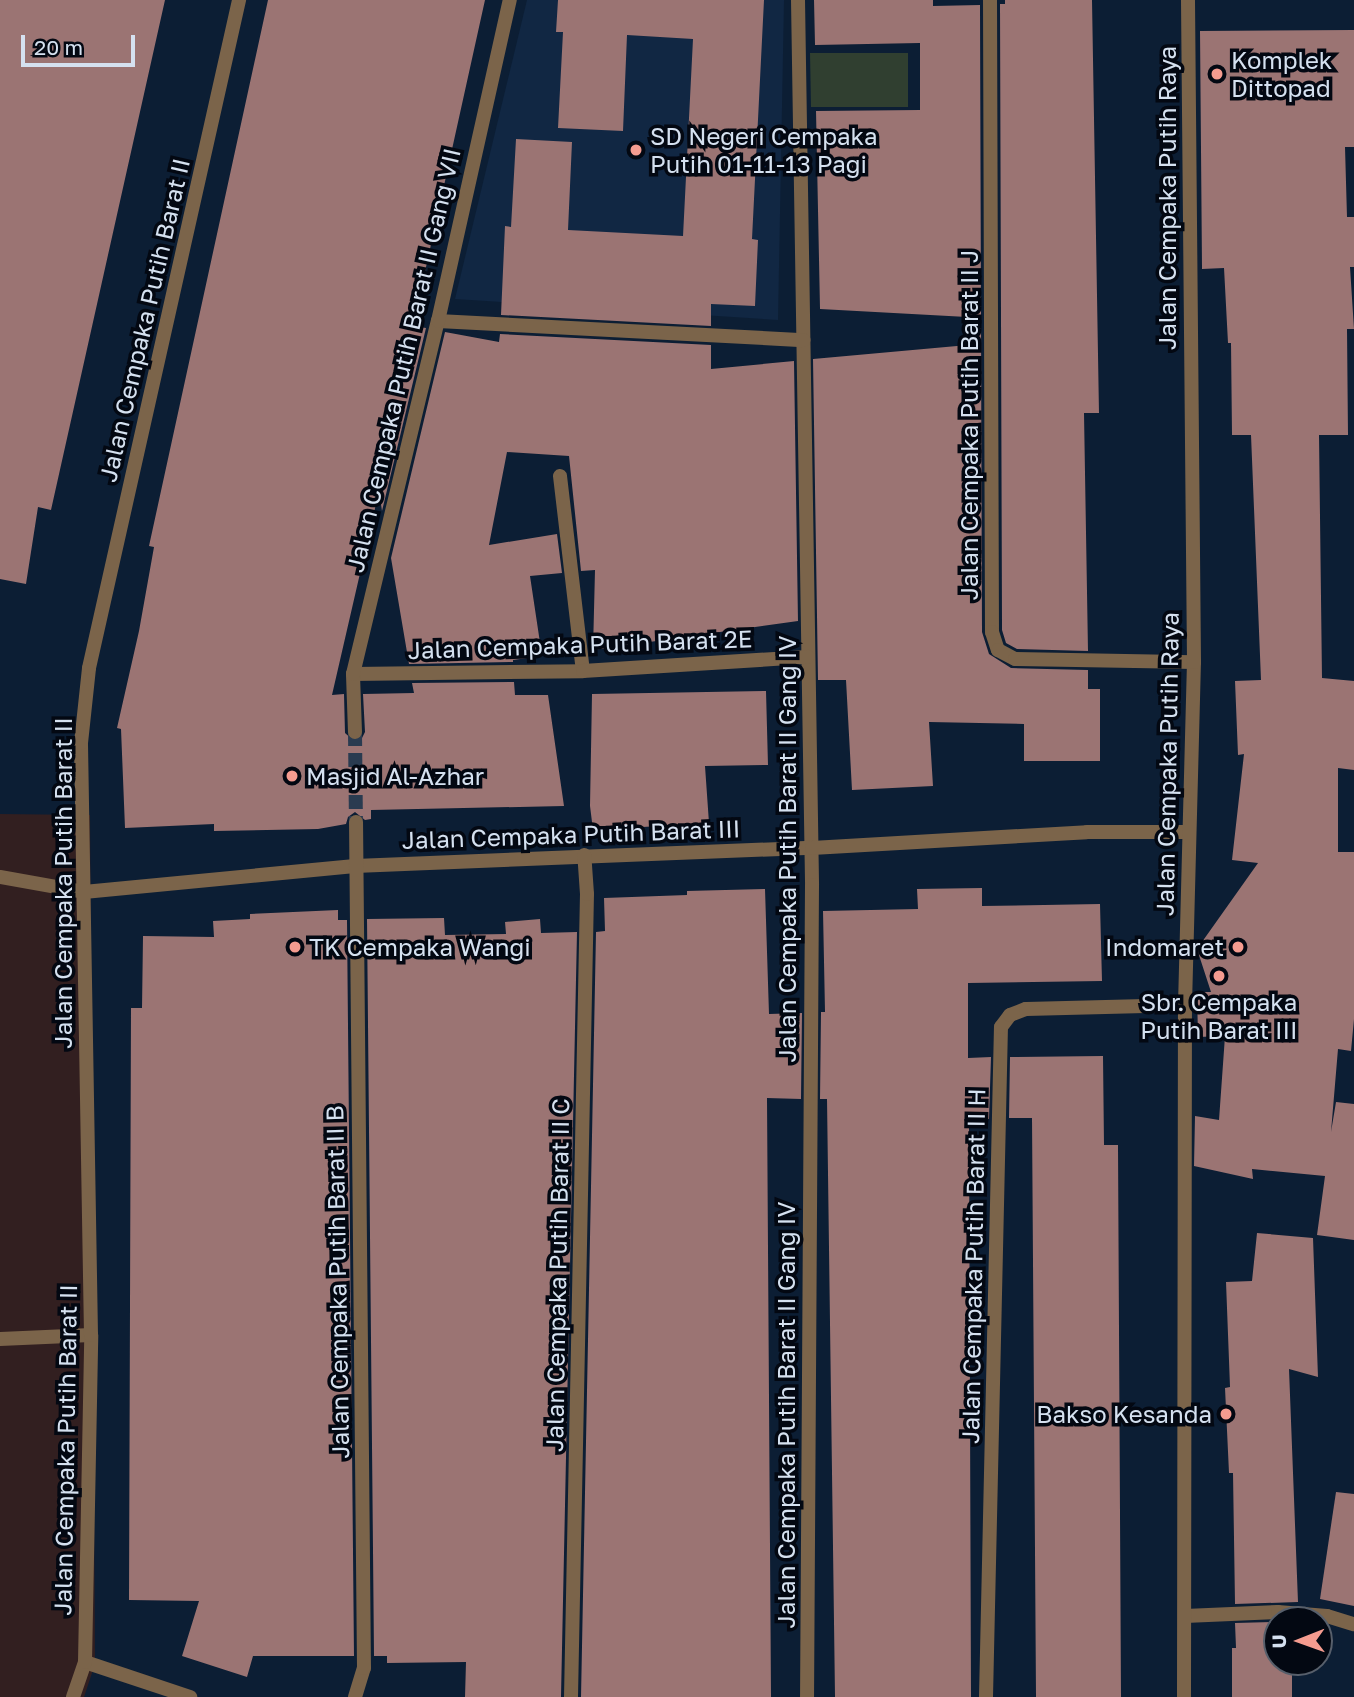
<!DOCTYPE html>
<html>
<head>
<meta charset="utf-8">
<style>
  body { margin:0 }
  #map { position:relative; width:1354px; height:1697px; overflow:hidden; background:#0c1e34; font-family:"Golos Text",sans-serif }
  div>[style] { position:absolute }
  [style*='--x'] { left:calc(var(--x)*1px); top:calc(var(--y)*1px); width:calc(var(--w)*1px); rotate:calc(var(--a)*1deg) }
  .commercial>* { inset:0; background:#321f20 }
  .built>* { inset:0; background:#112743 }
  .green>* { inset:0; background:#303f30 }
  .building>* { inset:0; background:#9b7473 }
  .minor-tunnel>* { height:14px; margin-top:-7px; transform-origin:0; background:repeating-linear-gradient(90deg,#2a3b50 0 14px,transparent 0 21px) }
  .minor>* { height:14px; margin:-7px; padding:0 7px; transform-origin:7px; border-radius:7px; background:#7b644a }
  .tertiary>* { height:14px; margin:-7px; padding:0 7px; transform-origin:7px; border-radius:7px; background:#7b644a }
  .dots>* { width:19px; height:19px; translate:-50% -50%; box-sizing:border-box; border:4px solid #030812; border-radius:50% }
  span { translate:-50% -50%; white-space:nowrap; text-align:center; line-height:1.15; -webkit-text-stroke:7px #030812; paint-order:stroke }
  .poi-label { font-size:24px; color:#d5e1f0 }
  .left { translate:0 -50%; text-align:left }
  .right { translate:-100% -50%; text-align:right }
  .street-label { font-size:24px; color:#d5e1f0 }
  .north { position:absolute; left:1263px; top:1606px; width:70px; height:70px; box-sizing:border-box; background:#030812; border:2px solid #575f6b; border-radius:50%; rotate:269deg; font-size:19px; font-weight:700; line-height:28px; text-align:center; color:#d5e1f0 }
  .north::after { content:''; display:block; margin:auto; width:24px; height:32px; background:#f59c90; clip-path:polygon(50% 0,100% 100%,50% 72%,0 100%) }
  .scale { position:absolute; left:21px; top:35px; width:114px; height:32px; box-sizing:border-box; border:4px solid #d5e1f0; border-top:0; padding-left:9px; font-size:21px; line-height:24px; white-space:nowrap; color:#d5e1f0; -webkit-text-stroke:5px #030812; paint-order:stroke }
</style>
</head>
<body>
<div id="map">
  <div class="commercial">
    <i style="clip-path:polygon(0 814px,90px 815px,95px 1664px,84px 1697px,0 1697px)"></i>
  </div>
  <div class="built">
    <i style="clip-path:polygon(527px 0,784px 0,778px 320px,455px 299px)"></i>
  </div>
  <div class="green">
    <i style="clip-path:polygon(810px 53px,908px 53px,908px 107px,811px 107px)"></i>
  </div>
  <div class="building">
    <i style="clip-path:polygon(0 0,165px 0,51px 510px,38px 507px,26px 584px,0 579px)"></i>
    <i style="clip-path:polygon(268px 0,485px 0,413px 326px,426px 328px,382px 511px,379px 491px,332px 695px,344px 694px,345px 733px,355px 742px,361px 740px,365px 732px,363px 694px,414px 693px,412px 683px,514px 682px,515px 695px,548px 695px,564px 806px,371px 810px,371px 819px,365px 820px,355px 812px,348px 817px,346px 824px,318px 829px,214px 831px,214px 824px,125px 828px,121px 729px,117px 728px,139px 631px,154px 547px,149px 546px)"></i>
    <i style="clip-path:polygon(558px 0,764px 0,752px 239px,758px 240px,755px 306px,711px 304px,711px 326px,501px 315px,505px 226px,511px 227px,516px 139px,572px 142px,568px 230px,683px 236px,693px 39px,627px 35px,623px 131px,558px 128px,563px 32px,556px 32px)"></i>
    <i style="clip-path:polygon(814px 0,933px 0,933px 6px,980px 5px,982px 632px,989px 654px,1011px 668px,1088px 670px,1088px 689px,1100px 689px,1100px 761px,1024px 761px,1024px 724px,929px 722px,933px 786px,852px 790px,846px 680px,818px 680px,813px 359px,968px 345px,967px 317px,820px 309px,816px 111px,920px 110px,920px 43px,815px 45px)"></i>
    <i style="clip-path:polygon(1005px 0,1092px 0,1099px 413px,1084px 413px,1088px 651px,1017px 649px,1006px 643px,1002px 630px,1000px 4px,1005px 4px)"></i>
    <i style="clip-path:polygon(1354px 30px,1354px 147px,1345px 147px,1347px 217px,1354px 217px,1354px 267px,1350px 267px,1354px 329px,1347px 329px,1348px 435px,1319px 435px,1322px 678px,1354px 681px,1354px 770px,1338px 768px,1338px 852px,1354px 852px,1354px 1019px,1351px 1051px,1338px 1049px,1331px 1132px,1336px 1102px,1354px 1104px,1354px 1240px,1317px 1235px,1325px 1176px,1252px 1169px,1253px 1179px,1194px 1166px,1195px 1116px,1219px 1120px,1225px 1036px,1198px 1037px,1197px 992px,1211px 992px,1197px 949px,1258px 863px,1232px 860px,1244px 754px,1238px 755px,1235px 681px,1261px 680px,1251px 435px,1232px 435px,1231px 343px,1228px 343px,1224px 268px,1202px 269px,1200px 31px)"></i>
    <i style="clip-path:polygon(445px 332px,499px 342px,500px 334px,711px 345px,711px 369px,794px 361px,798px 621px,593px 650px,595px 570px,581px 571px,569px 456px,507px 452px,489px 545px,557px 534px,562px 573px,530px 576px,542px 656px,513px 660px,513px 662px,409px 664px,391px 558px)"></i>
    <i style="clip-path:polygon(766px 691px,768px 765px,705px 766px,709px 823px,593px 830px,590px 806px,592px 694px)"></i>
    <i style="clip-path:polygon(982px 888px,982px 906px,1100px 904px,1102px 981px,968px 983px,968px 1058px,991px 1057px,989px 1119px,969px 1119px,971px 1697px,835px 1697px,827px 1099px,820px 1099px,821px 1012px,825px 1012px,823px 911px,918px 909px,917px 889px)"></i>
    <i style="clip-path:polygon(765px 889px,769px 1014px,802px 1013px,801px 1099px,767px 1098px,771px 1697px,581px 1697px,596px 932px,605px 931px,604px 898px,687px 895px,687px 891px)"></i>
    <i style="clip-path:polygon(338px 910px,338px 920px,347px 920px,354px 1656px,253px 1656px,247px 1677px,182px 1656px,199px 1601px,129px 1600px,131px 1008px,142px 1008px,143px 936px,214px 937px,213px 921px,250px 919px,250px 914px)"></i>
    <i style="clip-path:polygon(444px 918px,445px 935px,506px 934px,505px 922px,540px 919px,541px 933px,577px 932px,561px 1697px,465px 1697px,466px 1662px,387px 1663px,387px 1656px,374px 1656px,367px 919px)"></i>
    <i style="clip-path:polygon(1103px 1056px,1104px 1145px,1118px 1145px,1121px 1697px,1036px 1697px,1032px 1118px,1009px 1118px,1010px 1057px)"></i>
    <i style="clip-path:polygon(1257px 1233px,1313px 1238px,1318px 1377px,1289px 1369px,1298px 1602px,1235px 1604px,1233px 1473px,1229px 1473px,1225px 1388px,1230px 1387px,1226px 1282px,1252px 1281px)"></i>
    <i style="clip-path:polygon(1336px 1492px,1354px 1494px,1354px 1606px,1320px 1599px)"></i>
    <i style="clip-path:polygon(1277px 1622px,1277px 1662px,1292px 1662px,1292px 1697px,1232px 1697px,1232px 1648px,1236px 1648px,1235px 1623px)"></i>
  </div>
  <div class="minor-tunnel">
    <i style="--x:355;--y:732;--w:90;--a:89.4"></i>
  </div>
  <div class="minor">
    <i style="--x:798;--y:0;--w:885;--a:89.09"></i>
    <i style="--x:812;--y:885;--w:812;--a:90.35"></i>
    <i style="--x:990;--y:0;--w:632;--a:89.82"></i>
    <i style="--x:992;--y:632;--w:19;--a:72"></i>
    <i style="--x:998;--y:650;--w:19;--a:28"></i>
    <i style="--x:1015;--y:659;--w:179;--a:1"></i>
    <i style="--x:438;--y:321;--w:366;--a:3"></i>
    <i style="--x:560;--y:476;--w:196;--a:83.3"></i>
    <i style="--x:353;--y:674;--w:230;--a:-0.7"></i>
    <i style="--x:583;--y:671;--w:225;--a:-3.6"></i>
    <i style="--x:355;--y:732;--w:58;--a:-92"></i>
    <i style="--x:353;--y:674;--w:363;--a:-76.5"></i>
    <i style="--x:438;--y:321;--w:329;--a:-77.4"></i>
    <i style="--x:0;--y:877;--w:85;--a:10.1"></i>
    <i style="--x:84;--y:892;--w:272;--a:-5.5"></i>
    <i style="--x:355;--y:866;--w:457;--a:-2.3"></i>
    <i style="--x:812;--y:848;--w:275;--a:-3.3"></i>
    <i style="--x:1087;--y:832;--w:101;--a:0"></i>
    <i style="--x:0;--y:1339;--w:91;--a:-2.5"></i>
    <i style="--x:1185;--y:1616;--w:93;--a:-2.5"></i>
    <i style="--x:1278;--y:1612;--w:49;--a:4.7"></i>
    <i style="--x:1327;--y:1616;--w:28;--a:17"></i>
    <i style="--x:85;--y:1662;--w:111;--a:18.4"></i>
    <i style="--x:73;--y:1697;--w:37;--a:-71"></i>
    <i style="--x:85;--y:1662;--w:327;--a:-88.9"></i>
    <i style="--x:91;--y:1335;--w:592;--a:-90.97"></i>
    <i style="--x:81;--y:743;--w:75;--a:-83.9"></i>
    <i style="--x:89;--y:668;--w:685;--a:-77.34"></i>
    <i style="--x:355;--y:1697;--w:30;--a:-73"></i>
    <i style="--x:364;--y:1668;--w:846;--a:-90.54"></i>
    <i style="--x:571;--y:1697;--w:803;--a:-88.86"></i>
    <i style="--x:587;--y:894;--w:39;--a:-94"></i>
    <i style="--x:986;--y:1697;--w:670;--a:-88.72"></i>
    <i style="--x:1001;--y:1027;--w:15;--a:-53"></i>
    <i style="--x:1010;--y:1015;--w:17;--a:-21"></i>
    <i style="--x:1026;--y:1009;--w:159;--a:-1.4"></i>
  </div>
  <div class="tertiary">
    <i style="--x:1184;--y:1697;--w:692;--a:-89.92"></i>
    <i style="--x:1185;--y:1005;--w:343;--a:-88.5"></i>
    <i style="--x:1194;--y:662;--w:662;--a:-90.52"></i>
  </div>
  <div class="dots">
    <i style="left:1217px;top:74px;background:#f59c90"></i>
    <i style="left:636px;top:150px;background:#f59c90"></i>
    <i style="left:292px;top:776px;background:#f59c90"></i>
    <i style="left:295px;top:947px;background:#f59c90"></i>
    <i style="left:1238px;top:947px;background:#f59c90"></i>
    <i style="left:1219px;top:976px;background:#f59c90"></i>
    <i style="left:1226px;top:1414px;background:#f59c90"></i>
  </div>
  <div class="poi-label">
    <span class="left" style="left:1231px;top:74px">Komplek<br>Dittopad</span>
    <span class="left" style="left:650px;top:150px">SD Negeri Cempaka<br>Putih 01-11-13 Pagi</span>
    <span class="left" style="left:306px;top:776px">Masjid Al-Azhar</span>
    <span class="left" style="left:309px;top:947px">TK Cempaka Wangi</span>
    <span class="right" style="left:1224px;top:947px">Indomaret</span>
    <span style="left:1219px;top:1016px">Sbr. Cempaka<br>Putih Barat III</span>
    <span class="right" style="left:1212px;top:1414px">Bakso Kesanda</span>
  </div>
  <div class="street-label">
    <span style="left:1167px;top:198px;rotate:-90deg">Jalan Cempaka Putih Raya</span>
    <span style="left:144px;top:320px;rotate:-77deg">Jalan Cempaka Putih Barat II</span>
    <span style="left:403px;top:360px;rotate:-77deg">Jalan Cempaka Putih Barat II Gang VII</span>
    <span style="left:969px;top:425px;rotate:-90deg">Jalan Cempaka Putih Barat II J</span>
    <span style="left:580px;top:644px;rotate:-2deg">Jalan Cempaka Putih Barat 2E</span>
    <span style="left:1167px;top:764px;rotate:-89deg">Jalan Cempaka Putih Raya</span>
    <span style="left:571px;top:834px;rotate:-2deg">Jalan Cempaka Putih Barat III</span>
    <span style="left:787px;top:849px;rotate:-90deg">Jalan Cempaka Putih Barat II Gang IV</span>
    <span style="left:63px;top:883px;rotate:-90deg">Jalan Cempaka Putih Barat II</span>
    <span style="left:973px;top:1266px;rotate:-89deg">Jalan Cempaka Putih Barat II H</span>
    <span style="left:557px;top:1275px;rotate:-89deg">Jalan Cempaka Putih Barat II C</span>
    <span style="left:337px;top:1282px;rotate:-91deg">Jalan Cempaka Putih Barat II B</span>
    <span style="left:786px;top:1415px;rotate:-90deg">Jalan Cempaka Putih Barat II Gang IV</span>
    <span style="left:65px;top:1450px;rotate:-89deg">Jalan Cempaka Putih Barat II</span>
  </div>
  <div class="north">U</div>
  <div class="scale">20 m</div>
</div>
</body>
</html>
